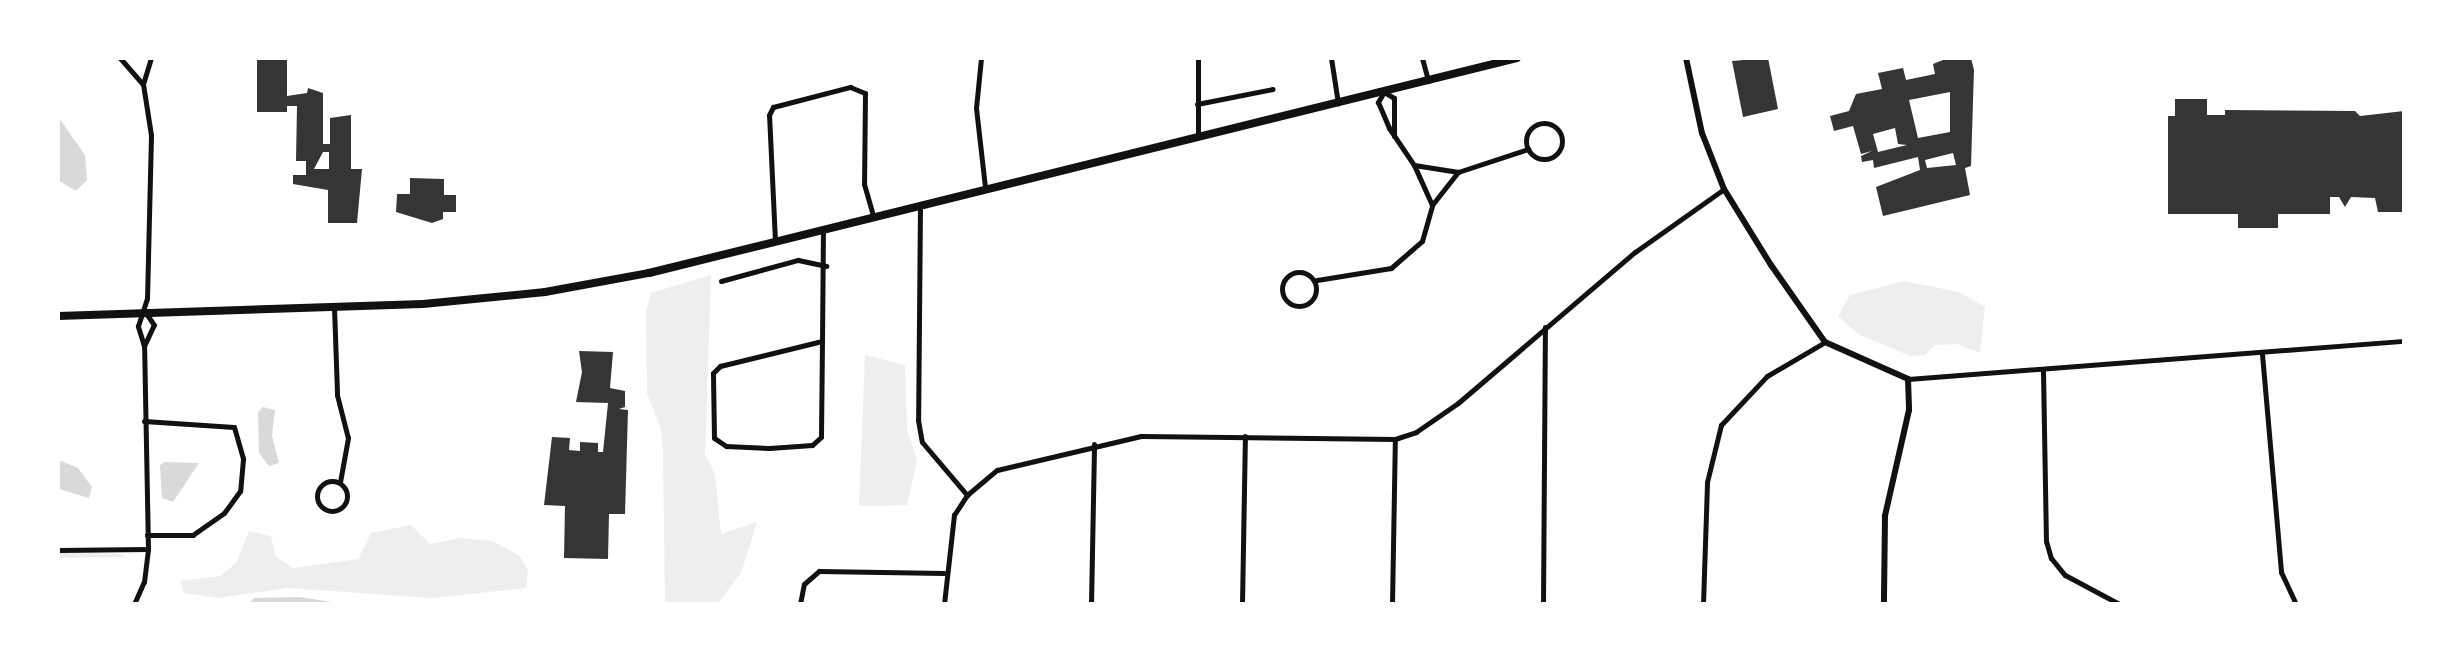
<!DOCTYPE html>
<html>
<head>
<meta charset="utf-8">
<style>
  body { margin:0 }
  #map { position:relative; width:2462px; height:662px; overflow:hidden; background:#fff; font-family:"Public Sans",sans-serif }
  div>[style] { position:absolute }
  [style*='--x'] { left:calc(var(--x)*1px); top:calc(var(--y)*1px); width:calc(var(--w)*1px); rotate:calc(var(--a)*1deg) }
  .green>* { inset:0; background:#eee }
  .water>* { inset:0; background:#d9d9d9 }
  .building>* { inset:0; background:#353535 }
  .minor>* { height:5px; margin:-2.5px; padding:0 2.5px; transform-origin:2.5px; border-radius:2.5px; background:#111 }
  .minor>.ring { margin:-2.5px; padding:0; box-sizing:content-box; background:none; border:5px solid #111; border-radius:50% }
  .tertiary>* { height:6px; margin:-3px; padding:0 3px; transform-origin:3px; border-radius:3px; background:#111 }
  .primary>* { height:8px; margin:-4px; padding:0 4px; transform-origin:4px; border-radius:4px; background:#111 }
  span { translate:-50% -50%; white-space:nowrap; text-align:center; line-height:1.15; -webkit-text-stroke:4.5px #fff; paint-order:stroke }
  .frame { position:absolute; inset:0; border:60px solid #fff; pointer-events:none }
</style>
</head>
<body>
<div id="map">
  <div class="green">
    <i style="clip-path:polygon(711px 275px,705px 454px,715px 474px,721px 534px,757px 522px,741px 573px,718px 603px,665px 603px,663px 454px,661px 428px,647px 394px,646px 311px,651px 293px)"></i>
    <i style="clip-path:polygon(1904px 281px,1959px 292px,1985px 307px,1980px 353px,1957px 344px,1935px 345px,1925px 355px,1910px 356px,1858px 334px,1838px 316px,1850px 295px)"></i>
    <i style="clip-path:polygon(865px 355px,905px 365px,907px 429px,917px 460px,907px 505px,859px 506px)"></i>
    <i style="clip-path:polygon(411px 525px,430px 544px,460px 538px,493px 541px,521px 557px,528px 571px,526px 588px,432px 598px,287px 588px,218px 598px,184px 593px,180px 581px,220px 576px,236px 563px,249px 531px,271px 536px,276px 557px,293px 568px,358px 559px,371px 533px)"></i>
    <i style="clip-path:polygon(59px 551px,121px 554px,125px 557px,59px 558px)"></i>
  </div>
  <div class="water">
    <i style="clip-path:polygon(59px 118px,85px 155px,87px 180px,76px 191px,59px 181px)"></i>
    <i style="clip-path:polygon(263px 407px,275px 410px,272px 436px,279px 463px,269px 466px,259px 453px,258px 412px)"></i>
    <i style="clip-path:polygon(59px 460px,78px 468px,92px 487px,89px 498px,59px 489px)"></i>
    <i style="clip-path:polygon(165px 462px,199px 463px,173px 502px,162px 498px,160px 465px)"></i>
    <i style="clip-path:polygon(300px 597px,338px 603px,249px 603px,254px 598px)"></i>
  </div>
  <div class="building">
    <i style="clip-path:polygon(evenodd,257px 58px,287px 58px,287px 96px,307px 93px,308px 88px,323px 93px,323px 144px,330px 144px,330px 118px,351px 115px,351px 169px,362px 169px,357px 223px,328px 223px,328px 190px,293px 184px,293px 175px,306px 175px,306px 161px,296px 161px,297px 106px,287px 106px,287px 112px,257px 112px,257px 58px,323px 152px,329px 152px,329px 169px,314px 169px,323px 152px)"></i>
    <i style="clip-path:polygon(1768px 58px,1778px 109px,1743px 117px,1732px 61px)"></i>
    <i style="clip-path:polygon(evenodd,1948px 58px,1971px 58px,1974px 70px,1971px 166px,1965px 168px,1970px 195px,1883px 216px,1876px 187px,1920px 170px,1918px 157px,1874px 168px,1873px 160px,1862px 162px,1861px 156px,1872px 151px,1861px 154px,1853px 126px,1834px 131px,1830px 116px,1849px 111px,1856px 94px,1882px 89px,1878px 73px,1903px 68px,1906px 80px,1935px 74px,1933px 64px,1948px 58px,1950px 92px,1950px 132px,1918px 138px,1909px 100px,1950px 92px,1948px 58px,1895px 128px,1898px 144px,1907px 145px,1878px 152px,1873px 134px,1895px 128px,1948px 58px,1953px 153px,1956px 165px,1927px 168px,1925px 160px,1953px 153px)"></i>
    <i style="clip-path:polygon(2175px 99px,2207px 99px,2207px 115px,2225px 115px,2225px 110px,2355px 111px,2360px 116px,2404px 111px,2404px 212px,2378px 212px,2375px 198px,2351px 197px,2345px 207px,2339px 197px,2330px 197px,2330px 214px,2278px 214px,2278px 228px,2238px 228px,2238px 214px,2168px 214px,2168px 116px,2175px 116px)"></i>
    <i style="clip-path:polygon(410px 178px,444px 179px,444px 195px,456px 195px,456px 212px,443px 212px,443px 219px,432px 223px,396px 212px,397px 194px,410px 194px)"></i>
    <i style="clip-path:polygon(579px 351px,613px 352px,610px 388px,625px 391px,625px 407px,619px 409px,628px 410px,625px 514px,609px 514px,608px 559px,564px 558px,565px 506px,544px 505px,552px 437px,570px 438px,569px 450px,580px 451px,580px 442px,598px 443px,598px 452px,603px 452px,608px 403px,576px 402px,582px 372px)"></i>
  </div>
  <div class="minor">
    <i style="--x:120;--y:58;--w:35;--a:49"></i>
    <i style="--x:981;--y:58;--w:50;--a:95.7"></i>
    <i style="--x:976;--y:108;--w:80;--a:83.5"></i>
    <i style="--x:1198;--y:58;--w:76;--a:90"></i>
    <i style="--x:1331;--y:58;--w:46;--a:81.2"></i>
    <i style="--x:1422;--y:58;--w:24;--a:75"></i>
    <i style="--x:1197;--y:104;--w:77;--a:-11.2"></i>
    <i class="ring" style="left:1526px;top:123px;width:31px;height:31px"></i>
    <i style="--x:1394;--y:136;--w:38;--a:-90"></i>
    <i style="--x:1394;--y:98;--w:12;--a:-149"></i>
    <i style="--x:1384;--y:92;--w:12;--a:121"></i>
    <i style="--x:1378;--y:102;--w:28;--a:67"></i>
    <i style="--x:1389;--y:128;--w:45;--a:56"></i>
    <i style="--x:1414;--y:165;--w:45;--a:9"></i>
    <i style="--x:1458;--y:172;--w:74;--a:-18.2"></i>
    <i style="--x:920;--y:205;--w:215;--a:90.5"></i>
    <i style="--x:918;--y:420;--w:22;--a:80"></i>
    <i style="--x:922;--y:442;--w:70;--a:49.7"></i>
    <i style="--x:1432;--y:205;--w:42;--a:-51.8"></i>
    <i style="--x:775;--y:241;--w:126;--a:-92.7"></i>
    <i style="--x:769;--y:115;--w:9;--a:-63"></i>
    <i style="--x:773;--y:107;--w:80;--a:-14.6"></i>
    <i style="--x:850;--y:87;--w:16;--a:22"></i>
    <i style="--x:865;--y:93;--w:91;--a:90.6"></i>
    <i style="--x:864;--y:184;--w:32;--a:74"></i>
    <i class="ring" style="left:1282px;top:272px;width:29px;height:29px"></i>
    <i style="--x:1317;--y:280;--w:75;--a:-9.2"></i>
    <i style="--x:1391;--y:268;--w:41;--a:-41.1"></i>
    <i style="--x:1422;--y:241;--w:37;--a:-74"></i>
    <i style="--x:1432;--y:205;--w:44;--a:-114.2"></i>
    <i style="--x:721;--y:281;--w:80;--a:-15.3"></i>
    <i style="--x:798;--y:260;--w:29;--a:12"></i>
    <i style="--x:334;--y:307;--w:88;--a:88"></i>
    <i style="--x:337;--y:395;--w:44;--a:75.7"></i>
    <i style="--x:348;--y:438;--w:45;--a:100.3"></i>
    <i style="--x:822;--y:341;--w:96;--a:90.6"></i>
    <i style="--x:821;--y:437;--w:12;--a:138"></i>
    <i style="--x:812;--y:445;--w:43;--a:176"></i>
    <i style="--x:769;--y:448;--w:43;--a:-177.3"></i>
    <i style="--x:726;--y:446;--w:14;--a:-146"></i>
    <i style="--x:714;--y:438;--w:65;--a:-90.9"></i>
    <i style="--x:713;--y:373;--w:10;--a:-45"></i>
    <i style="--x:720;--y:366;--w:105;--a:-13.8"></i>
    <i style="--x:822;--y:341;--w:112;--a:-89.5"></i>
    <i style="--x:144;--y:346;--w:23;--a:-65"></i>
    <i style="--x:154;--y:325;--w:14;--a:-124"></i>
    <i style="--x:2262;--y:354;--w:219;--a:85"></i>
    <i style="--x:2281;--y:572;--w:35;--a:65"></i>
    <i style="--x:2043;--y:371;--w:170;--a:89"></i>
    <i style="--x:2046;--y:541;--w:18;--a:74"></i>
    <i style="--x:2051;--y:558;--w:22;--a:51"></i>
    <i style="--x:2065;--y:575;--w:61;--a:28.2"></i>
    <i style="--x:1908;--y:379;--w:497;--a:-4.4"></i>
    <i style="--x:144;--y:421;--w:90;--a:3.8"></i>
    <i style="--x:234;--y:427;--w:33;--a:74"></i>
    <i style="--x:243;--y:459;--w:32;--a:95"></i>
    <i style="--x:240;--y:491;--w:27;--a:126"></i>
    <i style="--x:224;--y:513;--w:38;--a:145"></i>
    <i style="--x:193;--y:535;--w:46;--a:180"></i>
    <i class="ring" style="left:317px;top:481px;width:25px;height:25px"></i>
    <i style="--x:58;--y:550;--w:90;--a:-0.6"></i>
    <i style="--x:134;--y:604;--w:24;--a:-66"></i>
    <i style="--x:144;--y:582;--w:33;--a:-83"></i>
    <i style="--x:148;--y:549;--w:203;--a:-91.1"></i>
    <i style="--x:144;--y:346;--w:21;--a:-107"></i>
    <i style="--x:138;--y:326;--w:28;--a:-72"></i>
    <i style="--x:147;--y:299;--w:164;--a:-88.6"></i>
    <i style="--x:151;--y:135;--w:52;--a:-98.9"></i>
    <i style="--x:143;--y:84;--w:27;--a:-73"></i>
    <i style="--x:800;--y:604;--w:20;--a:-79"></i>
    <i style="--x:804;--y:584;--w:20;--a:-41"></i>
    <i style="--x:819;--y:571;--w:125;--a:0.9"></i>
    <i style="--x:944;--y:604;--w:90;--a:-83.6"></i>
    <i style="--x:954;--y:515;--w:24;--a:-57"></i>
    <i style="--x:967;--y:495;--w:39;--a:-40"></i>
    <i style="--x:997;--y:470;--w:148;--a:-13.3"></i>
    <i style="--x:1141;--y:436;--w:254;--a:0.7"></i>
    <i style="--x:1395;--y:439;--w:22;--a:-18"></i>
    <i style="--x:1416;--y:432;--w:51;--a:-34.6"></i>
    <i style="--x:1458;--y:403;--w:233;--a:-40.5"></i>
    <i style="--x:1635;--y:252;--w:109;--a:-35.3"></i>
    <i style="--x:1091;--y:604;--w:160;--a:-88.9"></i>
    <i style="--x:1242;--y:604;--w:168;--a:-89"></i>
    <i style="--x:1392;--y:604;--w:165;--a:-89"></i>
    <i style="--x:1543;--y:604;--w:277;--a:-89.6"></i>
    <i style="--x:1703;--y:604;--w:122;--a:-88.1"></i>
    <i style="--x:1707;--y:482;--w:59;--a:-76.2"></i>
    <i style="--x:1721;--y:425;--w:67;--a:-46.8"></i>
    <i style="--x:1767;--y:376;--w:67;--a:-30.4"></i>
  </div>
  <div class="tertiary">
    <i style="--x:1686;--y:58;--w:77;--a:78"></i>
    <i style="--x:1702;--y:133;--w:60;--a:68.6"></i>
    <i style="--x:1724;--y:189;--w:89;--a:58.3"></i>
    <i style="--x:1771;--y:265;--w:94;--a:55"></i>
    <i style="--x:1825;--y:342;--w:91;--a:24"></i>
    <i style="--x:1908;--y:379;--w:31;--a:88"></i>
    <i style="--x:1909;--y:410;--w:109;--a:102.8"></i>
    <i style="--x:1885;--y:516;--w:88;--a:90.7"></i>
  </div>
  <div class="primary">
    <i style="--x:58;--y:316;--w:365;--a:-1.9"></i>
    <i style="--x:423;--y:304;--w:123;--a:-5.6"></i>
    <i style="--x:545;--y:292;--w:106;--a:-10.4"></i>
    <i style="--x:649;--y:273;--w:894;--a:-13.91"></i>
  </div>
  <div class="frame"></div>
</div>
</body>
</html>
